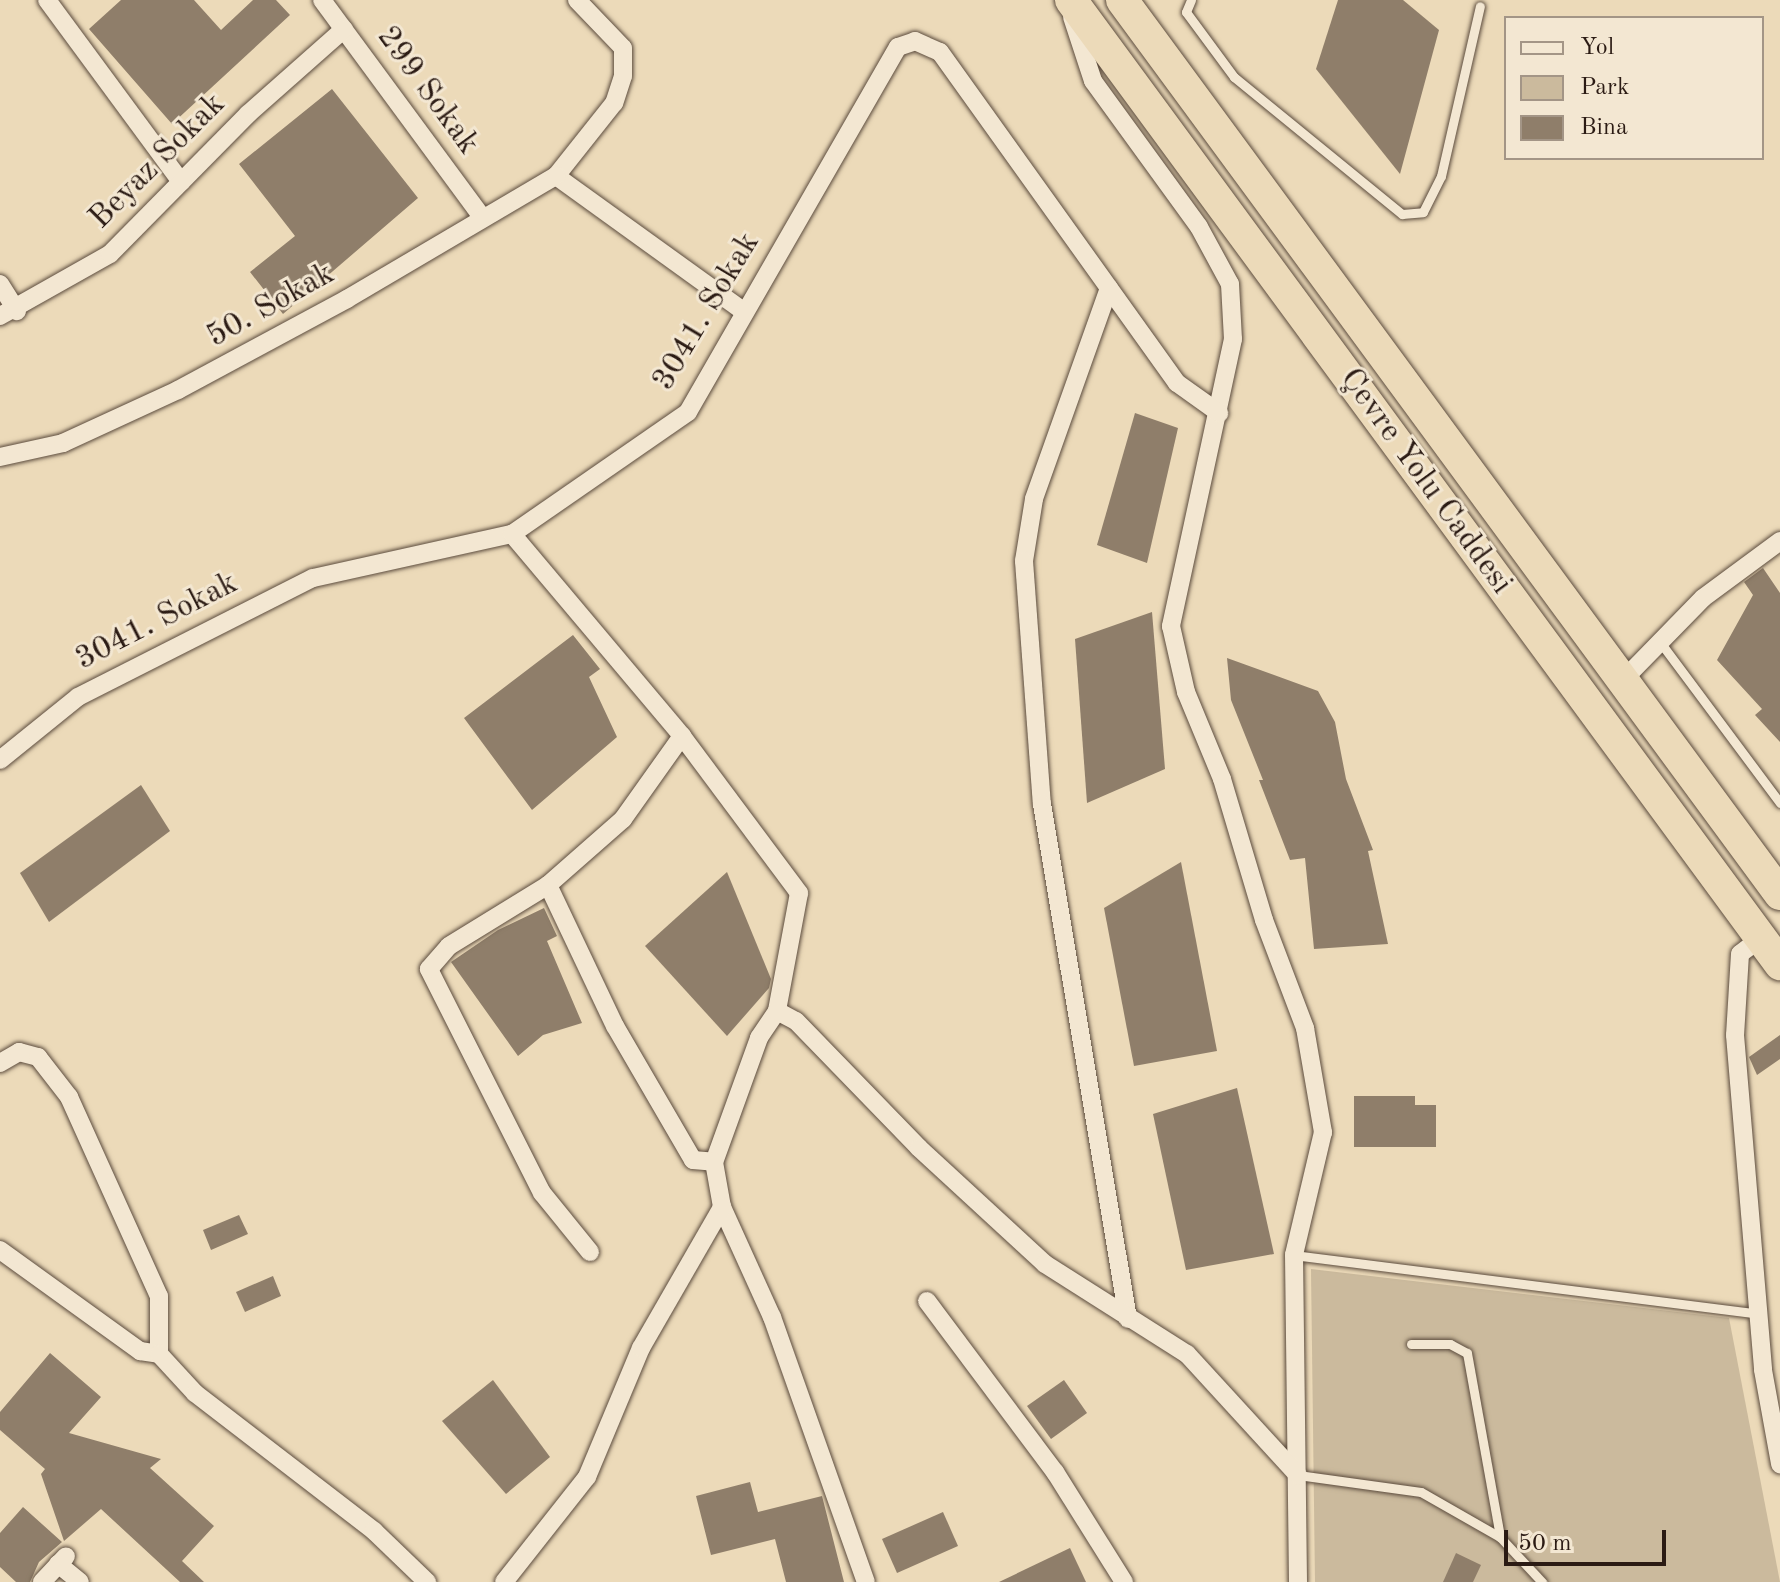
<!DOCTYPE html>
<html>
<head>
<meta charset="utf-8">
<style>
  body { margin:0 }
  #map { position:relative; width:1780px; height:1582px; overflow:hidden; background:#ecdab9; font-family:"Old Standard TT",serif }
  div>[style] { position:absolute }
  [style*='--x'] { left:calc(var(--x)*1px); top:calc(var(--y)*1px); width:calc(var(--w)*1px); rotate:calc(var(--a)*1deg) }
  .green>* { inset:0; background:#cbba9d }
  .building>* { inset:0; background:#8f7e6a }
  .roads { filter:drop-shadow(0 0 2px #5b4b3d) drop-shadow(0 0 2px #5b4b3d) }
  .lane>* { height:9px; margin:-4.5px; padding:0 4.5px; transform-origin:4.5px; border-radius:4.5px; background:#f3e7d2 }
  .street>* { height:18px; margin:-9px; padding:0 9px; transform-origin:9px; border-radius:9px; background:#f3e7d2 }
  .highway>* { height:32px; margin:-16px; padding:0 16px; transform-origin:16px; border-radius:16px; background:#ecdab9 }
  span { translate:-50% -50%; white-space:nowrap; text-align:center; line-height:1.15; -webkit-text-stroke:6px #f3e7d2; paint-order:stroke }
  .street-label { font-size:32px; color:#2b1b14 }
  .legend { position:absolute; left:1504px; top:16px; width:260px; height:144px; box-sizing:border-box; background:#f3e7d2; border:2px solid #a39586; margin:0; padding:10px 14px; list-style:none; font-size:24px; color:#2b1b14 }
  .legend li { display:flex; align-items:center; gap:16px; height:40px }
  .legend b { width:40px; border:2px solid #a39586 }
  .scale { position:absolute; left:1504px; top:1530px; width:162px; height:36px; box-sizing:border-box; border:4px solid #2b1b14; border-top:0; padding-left:10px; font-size:24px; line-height:28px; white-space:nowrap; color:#2b1b14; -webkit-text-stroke:6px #f3e7d2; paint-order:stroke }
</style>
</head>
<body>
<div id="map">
  <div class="green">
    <i style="clip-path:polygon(1311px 1269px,1729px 1318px,1780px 1582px,1315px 1582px)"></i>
  </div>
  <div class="building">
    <i style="clip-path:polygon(121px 0,194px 0,221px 30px,253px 0,276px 0,290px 15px,172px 124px,89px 29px)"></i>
    <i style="clip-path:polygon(1338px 0,1403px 0,1439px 30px,1400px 174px,1316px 69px)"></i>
    <i style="clip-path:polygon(332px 89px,418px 198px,283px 314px,250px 272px,295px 236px,239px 164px)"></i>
    <i style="clip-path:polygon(1135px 413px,1178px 428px,1147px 563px,1097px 545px)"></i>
    <i style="clip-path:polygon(1763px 568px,1780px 593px,1780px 742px,1755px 715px,1762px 709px,1717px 660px,1753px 595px,1744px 582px)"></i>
    <i style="clip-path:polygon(1152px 612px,1165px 769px,1087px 803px,1075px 639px)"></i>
    <i style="clip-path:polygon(573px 635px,600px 669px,589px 677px,617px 737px,532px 810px,464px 718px)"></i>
    <i style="clip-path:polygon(1227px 658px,1318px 691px,1335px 722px,1346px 779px,1373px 850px,1368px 851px,1388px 944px,1314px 949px,1305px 858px,1290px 860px,1259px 780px,1263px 780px,1231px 700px)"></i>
    <i style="clip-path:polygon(141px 785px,170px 831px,49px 922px,20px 873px)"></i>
    <i style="clip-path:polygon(1181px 862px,1217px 1051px,1134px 1066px,1104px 908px)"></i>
    <i style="clip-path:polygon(727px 872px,771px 979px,769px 988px,727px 1036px,645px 946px)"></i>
    <i style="clip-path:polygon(544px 908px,557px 936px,547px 941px,582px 1023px,543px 1035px,518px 1056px,451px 962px,498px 930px)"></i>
    <i style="clip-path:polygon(1780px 1035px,1780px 1059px,1757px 1075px,1749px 1057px)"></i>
    <i style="clip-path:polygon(1237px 1088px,1274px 1254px,1186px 1270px,1153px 1114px)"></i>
    <i style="clip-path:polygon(1354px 1096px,1415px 1096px,1415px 1105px,1436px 1105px,1436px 1147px,1354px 1147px)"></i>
    <i style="clip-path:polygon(239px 1215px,248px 1234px,211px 1250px,203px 1230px)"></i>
    <i style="clip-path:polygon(273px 1276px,281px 1296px,245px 1312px,236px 1292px)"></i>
    <i style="clip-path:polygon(50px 1353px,101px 1397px,69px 1433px,161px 1459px,150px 1468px,214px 1526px,182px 1561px,204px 1582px,180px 1582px,101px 1509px,64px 1541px,41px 1474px,45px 1469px,0 1430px,0 1412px)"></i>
    <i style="clip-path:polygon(493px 1380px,550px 1457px,506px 1494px,442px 1421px)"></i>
    <i style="clip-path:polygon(1064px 1380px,1087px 1413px,1051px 1439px,1027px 1406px)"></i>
    <i style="clip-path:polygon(750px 1482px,758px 1512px,822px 1496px,844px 1582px,786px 1582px,775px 1539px,711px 1555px,696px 1496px)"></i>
    <i style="clip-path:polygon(23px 1507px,62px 1542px,39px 1562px,30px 1582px,16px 1582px,0 1567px,0 1533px)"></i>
    <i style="clip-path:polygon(943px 1512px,958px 1546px,897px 1573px,882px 1539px)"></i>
    <i style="clip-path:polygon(1070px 1548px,1086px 1582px,999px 1582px)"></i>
    <i style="clip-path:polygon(1456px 1553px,1481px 1565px,1473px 1582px,1443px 1582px)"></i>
  </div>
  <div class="roads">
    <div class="lane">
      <i style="--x:1191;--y:0;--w:13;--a:113"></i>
      <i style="--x:1186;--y:12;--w:81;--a:53.6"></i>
      <i style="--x:1234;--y:77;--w:217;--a:39.2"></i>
      <i style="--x:1402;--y:214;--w:21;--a:-5"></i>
      <i style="--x:1423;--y:212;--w:40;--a:-63.4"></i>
      <i style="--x:1441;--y:176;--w:174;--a:-77.1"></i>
      <i style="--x:1660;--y:642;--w:201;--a:53.3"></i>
      <i style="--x:1294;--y:1255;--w:468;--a:7.2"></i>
      <i style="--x:1411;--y:1344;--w:39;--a:0"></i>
      <i style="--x:1450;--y:1344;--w:19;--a:28"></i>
      <i style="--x:1467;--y:1353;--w:187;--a:79.8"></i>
      <i style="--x:1298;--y:1475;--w:124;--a:7.9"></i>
      <i style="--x:1421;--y:1492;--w:91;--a:29.7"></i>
      <i style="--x:1500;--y:1537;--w:62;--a:47"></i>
    </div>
    <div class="street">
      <i style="--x:47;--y:0;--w:226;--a:53.6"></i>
      <i style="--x:322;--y:0;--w:271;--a:53.6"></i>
      <i style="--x:577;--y:0;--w:66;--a:46.2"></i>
      <i style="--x:623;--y:48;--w:28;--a:90"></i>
      <i style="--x:623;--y:76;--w:28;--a:108"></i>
      <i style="--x:614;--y:103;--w:93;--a:128.5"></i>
      <i style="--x:556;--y:176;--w:231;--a:35.8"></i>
      <i style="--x:1072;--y:17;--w:67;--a:71.8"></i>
      <i style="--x:1093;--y:81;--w:180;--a:54"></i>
      <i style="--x:1199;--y:227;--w:65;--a:61.5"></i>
      <i style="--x:1230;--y:284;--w:55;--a:86.9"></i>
      <i style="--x:1233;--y:339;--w:294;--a:102.2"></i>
      <i style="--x:1171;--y:626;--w:68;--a:77.2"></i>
      <i style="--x:1186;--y:692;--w:94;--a:67.5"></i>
      <i style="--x:1222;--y:779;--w:147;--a:73.4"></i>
      <i style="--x:1264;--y:920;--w:116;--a:69.2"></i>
      <i style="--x:1305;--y:1028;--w:106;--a:80.2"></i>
      <i style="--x:1323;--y:1132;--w:126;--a:103.3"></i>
      <i style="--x:1294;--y:1255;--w:327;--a:89.3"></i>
      <i style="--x:0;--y:284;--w:32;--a:58"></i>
      <i style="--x:1109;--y:288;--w:224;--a:109.6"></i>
      <i style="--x:1034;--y:499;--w:63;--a:99.2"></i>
      <i style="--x:1024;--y:561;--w:244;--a:85.8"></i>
      <i style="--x:1042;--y:804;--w:522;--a:80.52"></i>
      <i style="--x:0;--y:316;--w:126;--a:-29.4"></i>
      <i style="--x:110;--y:254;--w:197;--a:-45.4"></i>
      <i style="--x:248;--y:114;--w:128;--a:-41.5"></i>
      <i style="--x:0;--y:457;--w:65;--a:-12.5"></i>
      <i style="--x:63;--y:443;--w:127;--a:-24.7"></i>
      <i style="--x:178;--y:390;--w:192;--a:-28.3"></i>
      <i style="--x:347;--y:299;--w:243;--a:-30.5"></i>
      <i style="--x:512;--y:534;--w:264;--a:49.9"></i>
      <i style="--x:682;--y:736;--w:196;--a:53.3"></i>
      <i style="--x:799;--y:893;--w:120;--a:100.6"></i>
      <i style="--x:777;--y:1011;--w:32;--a:124"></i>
      <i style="--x:759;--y:1038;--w:132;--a:109.9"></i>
      <i style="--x:1624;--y:679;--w:113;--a:-45.7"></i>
      <i style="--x:1703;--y:598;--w:96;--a:-36.5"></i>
      <i style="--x:0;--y:760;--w:100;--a:-38.9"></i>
      <i style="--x:78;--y:697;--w:263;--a:-26.9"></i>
      <i style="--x:313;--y:578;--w:204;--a:-12.5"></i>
      <i style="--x:512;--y:534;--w:214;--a:-34.7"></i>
      <i style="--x:688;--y:412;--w:421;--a:-60.1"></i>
      <i style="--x:898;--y:47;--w:18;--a:-19"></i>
      <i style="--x:915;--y:41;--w:27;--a:24"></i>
      <i style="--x:940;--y:52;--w:407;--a:54.4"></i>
      <i style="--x:1177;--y:383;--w:52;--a:35.5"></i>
      <i style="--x:548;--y:885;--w:156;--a:64.6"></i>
      <i style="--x:615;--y:1026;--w:155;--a:59.8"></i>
      <i style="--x:693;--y:1160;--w:21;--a:5"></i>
      <i style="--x:714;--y:1162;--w:46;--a:79.9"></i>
      <i style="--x:722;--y:1207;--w:121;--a:65.6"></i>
      <i style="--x:772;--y:1317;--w:281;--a:70.5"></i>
      <i style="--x:1761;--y:938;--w:26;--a:143"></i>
      <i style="--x:1740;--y:954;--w:81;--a:93.5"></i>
      <i style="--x:1735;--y:1035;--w:336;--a:85.2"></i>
      <i style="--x:1763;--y:1370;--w:96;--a:79.7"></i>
      <i style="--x:777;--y:1011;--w:21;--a:28"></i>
      <i style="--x:796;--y:1021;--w:177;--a:45.9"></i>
      <i style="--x:919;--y:1148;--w:171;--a:42.6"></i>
      <i style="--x:1045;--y:1264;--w:168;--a:32.4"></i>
      <i style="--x:1187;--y:1354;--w:164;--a:47.5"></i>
      <i style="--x:0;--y:1063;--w:22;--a:-30"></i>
      <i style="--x:19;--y:1052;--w:20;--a:15"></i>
      <i style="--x:38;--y:1057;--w:51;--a:52.2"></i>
      <i style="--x:69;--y:1097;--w:218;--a:65.7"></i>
      <i style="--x:159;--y:1296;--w:58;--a:90"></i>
      <i style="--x:0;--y:1250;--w:173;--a:35.8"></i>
      <i style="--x:140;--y:1351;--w:19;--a:9"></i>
      <i style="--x:159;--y:1354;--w:53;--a:47.3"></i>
      <i style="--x:195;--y:1393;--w:226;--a:37.6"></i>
      <i style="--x:374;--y:1531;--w:74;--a:43.9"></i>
      <i style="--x:590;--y:1252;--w:76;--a:-129.1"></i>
      <i style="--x:542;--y:1193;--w:251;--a:-116.8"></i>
      <i style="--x:429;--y:969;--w:30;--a:-49"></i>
      <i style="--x:449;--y:946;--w:116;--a:-31.6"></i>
      <i style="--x:548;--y:885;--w:100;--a:-41.3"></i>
      <i style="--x:623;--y:819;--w:102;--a:-54.6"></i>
      <i style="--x:927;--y:1301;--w:214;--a:53.2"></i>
      <i style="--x:1055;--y:1472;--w:130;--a:57.9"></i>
      <i style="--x:58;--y:1564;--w:28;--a:39"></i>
      <i style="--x:42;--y:1582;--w:35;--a:-47"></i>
      <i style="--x:504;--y:1582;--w:134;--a:-51.7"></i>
      <i style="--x:587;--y:1477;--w:140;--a:-67.3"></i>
      <i style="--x:641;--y:1348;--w:163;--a:-60.1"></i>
    </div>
    <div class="highway">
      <i style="--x:1071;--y:0;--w:1197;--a:53.67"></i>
      <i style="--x:1122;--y:0;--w:1110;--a:53.65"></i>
    </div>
  </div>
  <div class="street-label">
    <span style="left:427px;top:91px;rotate:54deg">299 Sokak</span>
    <span style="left:158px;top:162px;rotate:-45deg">Beyaz Sokak</span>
    <span style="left:271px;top:306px;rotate:-29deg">50. Sokak</span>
    <span style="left:707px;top:312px;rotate:-59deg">3041. Sokak</span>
    <span style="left:1425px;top:482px;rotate:54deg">Çevre Yolu Caddesi</span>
    <span style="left:157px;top:622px;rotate:-27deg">3041. Sokak</span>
  </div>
  <ul class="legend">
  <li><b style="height:10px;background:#f3e7d2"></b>Yol</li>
  <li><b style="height:22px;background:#cbba9d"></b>Park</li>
  <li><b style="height:22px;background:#8f7e6a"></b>Bina</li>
  </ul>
  <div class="scale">50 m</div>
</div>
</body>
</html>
